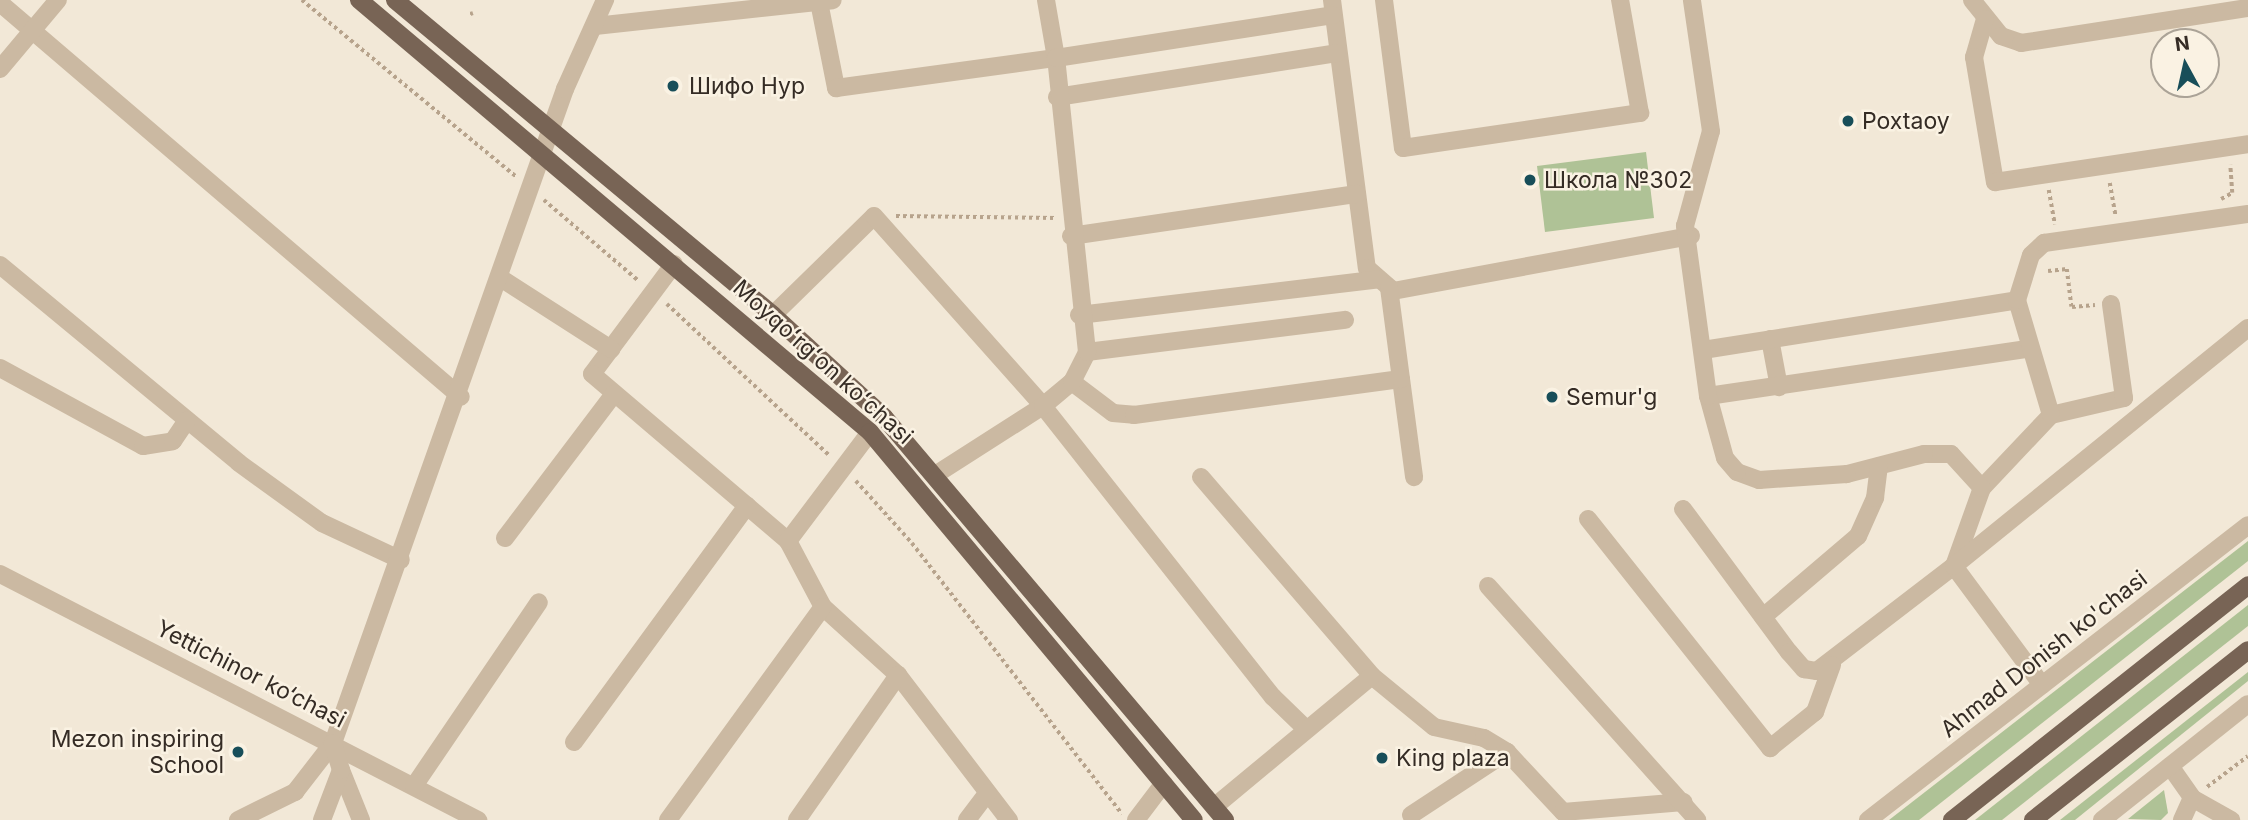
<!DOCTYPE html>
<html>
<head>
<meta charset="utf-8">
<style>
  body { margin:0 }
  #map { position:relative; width:2248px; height:820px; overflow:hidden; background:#f2e8d7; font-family:Inter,sans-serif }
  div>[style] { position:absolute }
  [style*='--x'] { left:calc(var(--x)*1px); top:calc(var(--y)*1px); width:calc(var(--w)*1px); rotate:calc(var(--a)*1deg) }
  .green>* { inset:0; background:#afc296 }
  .path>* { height:3.5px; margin-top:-1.75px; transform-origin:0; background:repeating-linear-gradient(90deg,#b7a38c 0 3.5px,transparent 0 7px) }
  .minor>* { height:18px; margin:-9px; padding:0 9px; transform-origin:9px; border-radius:9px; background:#cbb9a2 }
  .major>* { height:18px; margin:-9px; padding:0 9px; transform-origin:9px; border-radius:9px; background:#786455 }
  .dots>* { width:19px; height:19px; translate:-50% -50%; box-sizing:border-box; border:4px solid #faf2e3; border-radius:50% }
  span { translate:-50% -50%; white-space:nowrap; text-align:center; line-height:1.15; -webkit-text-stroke:5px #faf2e3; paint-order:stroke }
  .poi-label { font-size:23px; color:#352c25 }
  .left { translate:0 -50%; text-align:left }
  .right { translate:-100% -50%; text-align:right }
  .street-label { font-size:23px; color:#352c25 }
  .north { position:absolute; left:2150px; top:28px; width:70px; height:70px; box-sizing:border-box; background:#faf2e3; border:2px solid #aba397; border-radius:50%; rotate:352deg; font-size:19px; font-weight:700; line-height:28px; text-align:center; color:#352c25 }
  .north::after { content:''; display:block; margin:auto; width:24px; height:32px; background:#184e59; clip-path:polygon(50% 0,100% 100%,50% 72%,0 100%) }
</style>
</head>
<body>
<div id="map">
  <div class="green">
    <i style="clip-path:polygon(1646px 152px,1654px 218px,1545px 232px,1537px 166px)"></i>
    <i style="clip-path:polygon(2248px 541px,2248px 561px,1919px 820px,1889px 820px)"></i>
    <i style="clip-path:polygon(2248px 605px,2248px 626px,2002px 820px,1975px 820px)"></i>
    <i style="clip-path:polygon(2248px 672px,2248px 681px,2075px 820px,2060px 820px)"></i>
    <i style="clip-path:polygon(2164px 790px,2168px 813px,2161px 820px,2128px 819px)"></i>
  </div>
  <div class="path">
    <i style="--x:302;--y:0;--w:278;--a:39.5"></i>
    <i style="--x:470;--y:14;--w:3;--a:-18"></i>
    <i style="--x:2110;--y:183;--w:34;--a:80"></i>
    <i style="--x:2049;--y:190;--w:35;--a:80"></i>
    <i style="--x:2221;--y:199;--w:13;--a:-29"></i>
    <i style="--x:2232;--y:193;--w:28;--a:-94"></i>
    <i style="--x:544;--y:200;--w:125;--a:40.5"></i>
    <i style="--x:896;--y:216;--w:161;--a:0.7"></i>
    <i style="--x:2048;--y:271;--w:19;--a:-6"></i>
    <i style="--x:2067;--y:269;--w:38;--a:83"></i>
    <i style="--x:2072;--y:307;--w:23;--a:-5"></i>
    <i style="--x:667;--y:304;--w:223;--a:43"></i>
    <i style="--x:856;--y:481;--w:84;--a:47.9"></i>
    <i style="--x:912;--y:543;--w:343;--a:52.2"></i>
    <i style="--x:2207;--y:787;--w:51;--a:-37.1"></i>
  </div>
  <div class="minor">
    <i style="--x:1332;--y:0;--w:270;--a:82.6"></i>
    <i style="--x:1367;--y:268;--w:35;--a:41"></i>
    <i style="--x:1393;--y:291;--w:303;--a:-10.5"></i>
    <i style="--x:1384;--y:0;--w:149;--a:82.7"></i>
    <i style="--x:1403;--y:148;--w:240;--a:-8.4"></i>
    <i style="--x:1640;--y:113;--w:115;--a:-100"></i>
    <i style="--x:1972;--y:0;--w:46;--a:51.1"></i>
    <i style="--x:2001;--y:36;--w:21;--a:19"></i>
    <i style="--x:2021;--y:43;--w:230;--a:-8.8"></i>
    <i style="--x:819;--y:2;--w:88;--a:78.8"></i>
    <i style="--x:836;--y:88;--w:222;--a:-7.8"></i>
    <i style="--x:1056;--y:58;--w:59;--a:-99.8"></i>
    <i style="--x:0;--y:3;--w:606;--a:40.52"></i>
    <i style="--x:1985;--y:19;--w:40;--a:106"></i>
    <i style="--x:1974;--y:57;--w:127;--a:80.5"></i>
    <i style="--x:1995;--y:182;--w:256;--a:-8.5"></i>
    <i style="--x:595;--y:26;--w:239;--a:-6.2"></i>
    <i style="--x:0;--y:69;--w:90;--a:-50"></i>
    <i style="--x:1057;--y:97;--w:283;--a:-8.9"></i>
    <i style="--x:1071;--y:236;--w:289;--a:-8.4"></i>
    <i style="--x:674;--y:264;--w:137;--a:126.7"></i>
    <i style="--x:592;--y:374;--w:257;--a:40.4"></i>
    <i style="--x:788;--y:541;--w:75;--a:62.1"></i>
    <i style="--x:823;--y:607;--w:101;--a:42.2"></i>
    <i style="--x:898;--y:675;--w:183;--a:52.6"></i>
    <i style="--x:0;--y:265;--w:310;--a:39.6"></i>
    <i style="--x:239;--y:463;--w:102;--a:35.9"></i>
    <i style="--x:322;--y:523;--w:87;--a:25.1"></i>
    <i style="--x:502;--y:279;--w:130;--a:32.7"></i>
    <i style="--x:773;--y:315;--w:141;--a:-44.4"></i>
    <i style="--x:874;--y:216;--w:254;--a:48.3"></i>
    <i style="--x:1043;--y:406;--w:371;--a:51.7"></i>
    <i style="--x:1273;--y:697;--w:46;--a:44.1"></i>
    <i style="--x:1079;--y:315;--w:302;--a:-6.8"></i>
    <i style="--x:1770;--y:339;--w:49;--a:79.4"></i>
    <i style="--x:1703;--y:350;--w:318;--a:-9"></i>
    <i style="--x:1087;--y:352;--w:260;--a:-7.1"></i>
    <i style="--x:0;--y:368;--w:163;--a:28.6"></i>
    <i style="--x:143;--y:446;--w:30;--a:-9"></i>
    <i style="--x:173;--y:441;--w:25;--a:-56"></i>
    <i style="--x:1401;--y:379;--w:99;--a:82.4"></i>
    <i style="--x:1072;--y:382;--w:51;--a:37.1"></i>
    <i style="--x:1113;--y:413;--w:21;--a:5"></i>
    <i style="--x:1134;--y:415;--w:269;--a:-7.7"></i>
    <i style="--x:1401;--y:379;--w:92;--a:-97.5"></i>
    <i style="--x:1708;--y:396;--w:321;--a:-8.4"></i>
    <i style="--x:2051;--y:415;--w:75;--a:-13.1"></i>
    <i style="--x:2124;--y:398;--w:95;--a:-97.9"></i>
    <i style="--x:935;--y:475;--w:128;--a:-32.6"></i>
    <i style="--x:1043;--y:406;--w:38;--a:-40"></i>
    <i style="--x:1072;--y:382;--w:34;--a:-63"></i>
    <i style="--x:1087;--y:352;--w:296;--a:-96"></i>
    <i style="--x:1056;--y:58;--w:280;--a:-8.8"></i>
    <i style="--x:1201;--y:477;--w:262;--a:49.3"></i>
    <i style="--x:1372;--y:676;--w:80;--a:39.4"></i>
    <i style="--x:1434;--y:727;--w:51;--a:12.4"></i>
    <i style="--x:1484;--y:738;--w:27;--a:31"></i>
    <i style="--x:1507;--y:752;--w:82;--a:47"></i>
    <i style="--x:1563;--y:812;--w:121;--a:-4.7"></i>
    <i style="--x:1982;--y:488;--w:100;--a:-46.6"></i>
    <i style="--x:2051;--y:415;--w:120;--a:-106.5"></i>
    <i style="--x:2017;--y:300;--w:47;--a:-72.7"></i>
    <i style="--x:2031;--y:255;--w:18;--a:-43"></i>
    <i style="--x:2044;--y:243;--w:206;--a:-8.1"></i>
    <i style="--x:1683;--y:509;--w:178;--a:53.5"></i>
    <i style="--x:1789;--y:652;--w:23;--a:49"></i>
    <i style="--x:1804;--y:669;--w:13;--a:9"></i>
    <i style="--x:1817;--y:671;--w:173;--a:-37.5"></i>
    <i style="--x:1954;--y:566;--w:83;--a:-70.3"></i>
    <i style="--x:1982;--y:488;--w:46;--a:-132.4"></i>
    <i style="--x:1951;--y:454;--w:27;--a:180"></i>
    <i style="--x:1924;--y:454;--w:80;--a:165.4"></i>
    <i style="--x:1847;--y:474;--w:88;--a:176.1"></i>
    <i style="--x:1759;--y:480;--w:23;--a:-160"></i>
    <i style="--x:1737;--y:472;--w:18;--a:-131"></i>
    <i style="--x:1725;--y:458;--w:64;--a:-105.3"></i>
    <i style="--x:1708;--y:396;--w:172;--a:-97.7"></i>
    <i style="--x:1685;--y:226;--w:98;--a:-74.7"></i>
    <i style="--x:1711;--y:131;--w:132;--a:-98.3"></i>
    <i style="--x:1588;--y:519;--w:293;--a:51.5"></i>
    <i style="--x:1770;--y:748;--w:58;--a:-38.7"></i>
    <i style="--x:1815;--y:712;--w:50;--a:-70.1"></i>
    <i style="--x:505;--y:538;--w:181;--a:-52.9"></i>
    <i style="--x:788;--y:541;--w:136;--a:-53"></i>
    <i style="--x:0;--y:574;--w:538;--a:27.23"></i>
    <i style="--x:1488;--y:586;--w:314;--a:48.2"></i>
    <i style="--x:1763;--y:617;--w:125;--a:-40.5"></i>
    <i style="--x:1858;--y:536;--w:42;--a:-65.9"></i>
    <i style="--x:1875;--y:498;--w:32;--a:-83"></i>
    <i style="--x:2042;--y:685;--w:148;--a:-126.5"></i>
    <i style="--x:1954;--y:566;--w:378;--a:-39"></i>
    <i style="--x:574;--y:742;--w:293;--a:-53.8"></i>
    <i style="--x:2170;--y:766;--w:39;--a:55"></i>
    <i style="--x:2192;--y:798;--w:45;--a:29.4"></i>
    <i style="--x:341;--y:770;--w:54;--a:68.2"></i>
    <i style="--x:414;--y:786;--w:222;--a:-55.8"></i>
    <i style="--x:1214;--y:807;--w:205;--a:-39.7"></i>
    <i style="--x:1411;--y:815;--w:115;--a:-33.3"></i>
    <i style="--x:238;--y:820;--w:64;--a:-26.2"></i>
    <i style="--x:295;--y:792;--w:62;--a:-52.2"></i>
    <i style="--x:333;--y:743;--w:694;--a:-70.47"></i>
    <i style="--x:565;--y:89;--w:98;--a:-65.8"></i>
    <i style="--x:322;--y:820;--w:53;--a:-69.2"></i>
    <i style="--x:341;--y:770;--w:28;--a:-107"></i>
    <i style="--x:668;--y:820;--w:263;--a:-54"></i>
    <i style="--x:797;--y:820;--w:177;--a:-55.1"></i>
    <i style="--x:967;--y:820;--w:34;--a:-53"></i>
    <i style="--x:1136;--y:820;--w:46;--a:-52.9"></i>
    <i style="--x:1868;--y:820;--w:481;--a:-37.8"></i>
    <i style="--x:2102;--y:820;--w:186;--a:-38.5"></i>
    <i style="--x:2182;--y:820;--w:24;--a:-66"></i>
  </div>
  <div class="major">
    <i style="--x:359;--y:0;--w:669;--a:40.21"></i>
    <i style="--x:870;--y:432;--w:505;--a:50.14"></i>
    <i style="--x:395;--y:0;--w:492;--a:39.8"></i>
    <i style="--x:773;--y:315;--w:151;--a:42.6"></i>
    <i style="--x:884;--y:417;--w:528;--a:49.76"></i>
    <i style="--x:1952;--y:820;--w:378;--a:-38.4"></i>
    <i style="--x:2033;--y:820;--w:274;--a:-38.3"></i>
  </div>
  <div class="dots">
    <i style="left:673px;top:86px;background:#184e59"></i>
    <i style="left:1848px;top:121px;background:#184e59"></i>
    <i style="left:1530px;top:180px;background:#184e59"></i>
    <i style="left:1552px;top:397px;background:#184e59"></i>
    <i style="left:238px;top:752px;background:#184e59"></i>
    <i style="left:1382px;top:758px;background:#184e59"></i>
  </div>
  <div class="poi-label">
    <span class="left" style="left:689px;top:86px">Шифо Нур</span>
    <span class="left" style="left:1862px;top:121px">Poxtaoy</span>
    <span class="left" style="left:1544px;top:180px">Школа №302</span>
    <span class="left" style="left:1566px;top:397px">Semur'g</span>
    <span class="right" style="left:224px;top:752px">Mezon inspiring<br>School</span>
    <span class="left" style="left:1396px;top:758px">King plaza</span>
  </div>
  <div class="street-label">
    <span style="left:823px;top:362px;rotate:42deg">Moyqoʻrgʻon koʻchasi</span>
    <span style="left:2044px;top:654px;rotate:-38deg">Ahmad Donish ko'chasi</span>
    <span style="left:251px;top:674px;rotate:27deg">Yettichinor ko‘chasi</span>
  </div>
  <div class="north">N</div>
</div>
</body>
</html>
